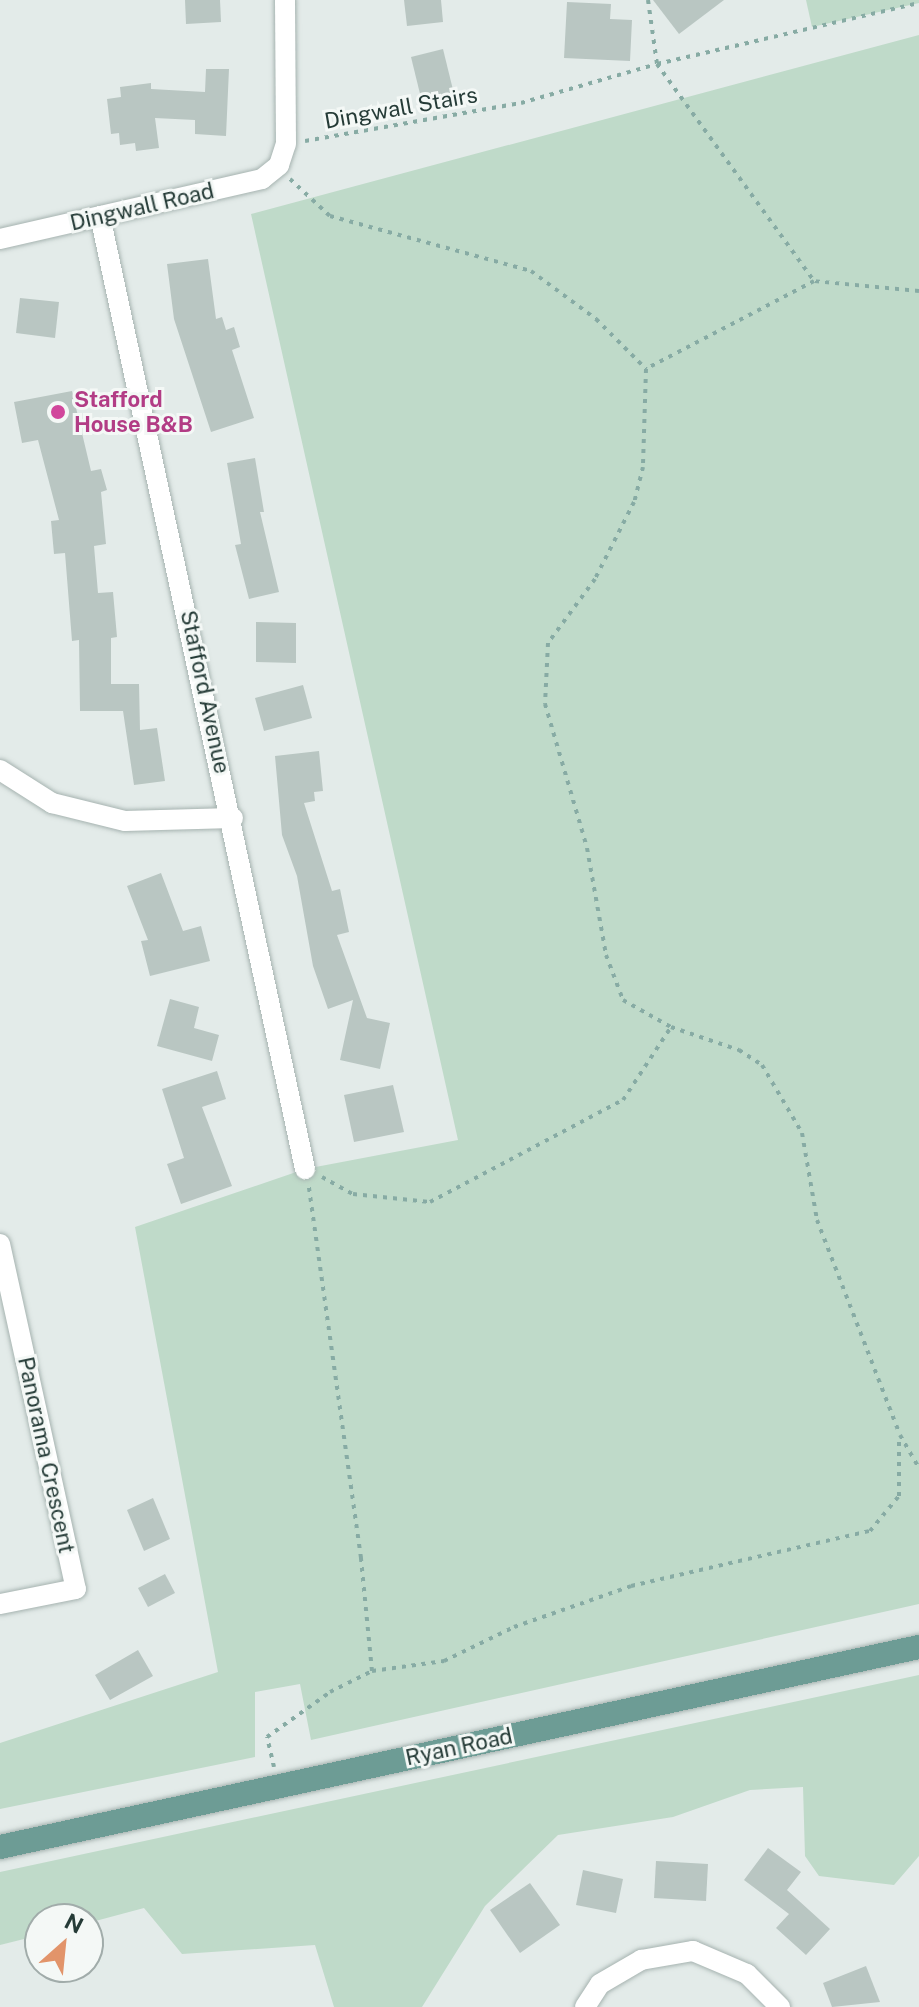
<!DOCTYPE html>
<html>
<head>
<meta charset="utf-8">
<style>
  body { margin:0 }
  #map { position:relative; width:919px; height:2007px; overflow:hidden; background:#e3ebe9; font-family:"Public Sans",sans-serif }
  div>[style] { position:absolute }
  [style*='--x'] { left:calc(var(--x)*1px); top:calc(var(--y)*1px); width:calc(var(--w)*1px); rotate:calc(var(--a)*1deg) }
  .green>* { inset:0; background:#bfdac9 }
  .building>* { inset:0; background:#b9c6c2 }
  .path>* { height:4px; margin-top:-2px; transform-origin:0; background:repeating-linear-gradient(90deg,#87aba4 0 4px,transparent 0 10px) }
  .roads { filter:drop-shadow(0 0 2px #a6b3b0) drop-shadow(0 0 2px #a6b3b0) }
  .minor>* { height:20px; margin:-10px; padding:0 10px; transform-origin:10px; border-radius:10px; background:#fff }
  .major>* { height:24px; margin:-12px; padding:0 12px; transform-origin:12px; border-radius:12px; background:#6d9c95 }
  .dots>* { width:22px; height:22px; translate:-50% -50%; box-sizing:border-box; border:4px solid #f4f8f6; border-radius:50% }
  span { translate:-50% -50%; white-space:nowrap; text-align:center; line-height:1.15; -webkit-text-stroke:6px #f4f8f6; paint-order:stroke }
  .street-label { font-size:22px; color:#253b37 }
  .hotel-label { font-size:22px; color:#b23c85; font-weight:700 }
  .left { translate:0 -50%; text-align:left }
  .north { position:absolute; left:24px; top:1903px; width:80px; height:80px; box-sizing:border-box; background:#f4f8f6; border:2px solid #a1acaa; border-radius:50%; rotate:27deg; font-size:22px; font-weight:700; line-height:32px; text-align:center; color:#253b37 }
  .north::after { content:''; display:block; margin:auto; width:28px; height:36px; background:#e2946a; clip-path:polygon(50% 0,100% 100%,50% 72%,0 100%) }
</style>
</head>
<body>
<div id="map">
  <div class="green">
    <i style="clip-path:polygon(806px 0,919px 0,919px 3px,812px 27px)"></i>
    <i style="clip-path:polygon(919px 35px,919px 1604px,311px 1740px,300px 1684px,255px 1692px,255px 1757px,0 1809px,0 1743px,218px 1672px,135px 1227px,305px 1169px,458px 1140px,251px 214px)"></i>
    <i style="clip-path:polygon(919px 1675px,919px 1856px,894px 1885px,819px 1876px,805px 1856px,803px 1787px,750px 1790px,673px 1817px,558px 1835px,485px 1906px,422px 2007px,334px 2007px,315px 1945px,182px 1954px,144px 1908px,88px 1923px,40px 1919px,40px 1935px,0 1945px,0 1872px)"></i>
  </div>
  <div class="building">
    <i style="clip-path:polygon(185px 0,220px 0,221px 22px,186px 24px)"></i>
    <i style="clip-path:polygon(404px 0,441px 0,443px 22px,407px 26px)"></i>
    <i style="clip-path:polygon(653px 0,724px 0,679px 34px)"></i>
    <i style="clip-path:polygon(567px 2px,611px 4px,610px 19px,632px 20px,630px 61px,564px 58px)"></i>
    <i style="clip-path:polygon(443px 49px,454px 94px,422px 102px,411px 57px)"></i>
    <i style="clip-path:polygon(206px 69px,229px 69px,226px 136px,195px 134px,195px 120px,155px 118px,159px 148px,136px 151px,135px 143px,120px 145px,119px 133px,111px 134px,107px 99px,121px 97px,120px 87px,151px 83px,151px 89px,205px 92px)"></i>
    <i style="clip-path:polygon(208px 259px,216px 319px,222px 317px,226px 330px,234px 327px,240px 347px,232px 350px,254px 418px,211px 432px,174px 319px,167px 264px)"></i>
    <i style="clip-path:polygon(20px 298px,59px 302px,55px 338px,16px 333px)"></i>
    <i style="clip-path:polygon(72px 391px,91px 471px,101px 469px,107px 490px,101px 492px,106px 544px,94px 546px,98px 593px,113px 592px,117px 637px,111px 638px,111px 684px,139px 684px,140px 730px,157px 728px,165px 781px,134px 785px,123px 711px,80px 711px,79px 640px,72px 641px,65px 553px,54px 554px,51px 521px,59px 520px,38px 440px,22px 443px,14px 402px)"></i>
    <i style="clip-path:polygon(255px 458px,264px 512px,260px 512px,279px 592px,249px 599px,235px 545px,241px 544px,227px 463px)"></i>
    <i style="clip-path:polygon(256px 622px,296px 623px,296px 663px,256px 662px)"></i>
    <i style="clip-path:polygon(303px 685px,312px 718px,264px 731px,255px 698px)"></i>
    <i style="clip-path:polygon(319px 751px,323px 791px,314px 792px,315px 801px,304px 803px,332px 891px,340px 889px,349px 932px,337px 935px,367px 1018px,390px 1023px,380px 1069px,340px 1060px,353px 1000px,328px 1009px,313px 966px,297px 876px,282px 835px,275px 756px)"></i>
    <i style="clip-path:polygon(161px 873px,183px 931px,201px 926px,210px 961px,150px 976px,141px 941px,148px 940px,127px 886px)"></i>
    <i style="clip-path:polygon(170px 999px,199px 1007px,194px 1028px,219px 1035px,212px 1061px,157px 1046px)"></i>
    <i style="clip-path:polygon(217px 1071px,226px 1099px,202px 1107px,232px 1186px,181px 1204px,167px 1164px,184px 1158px,162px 1089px)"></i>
    <i style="clip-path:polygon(393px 1085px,404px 1132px,354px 1142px,344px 1095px)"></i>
    <i style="clip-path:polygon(153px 1498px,170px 1539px,144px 1551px,127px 1510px)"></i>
    <i style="clip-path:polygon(165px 1574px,175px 1593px,148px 1607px,138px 1588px)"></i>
    <i style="clip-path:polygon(138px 1650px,153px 1676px,110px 1700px,95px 1675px)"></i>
    <i style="clip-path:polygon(768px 1848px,801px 1872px,787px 1890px,830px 1929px,806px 1955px,776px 1928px,789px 1914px,744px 1880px)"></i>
    <i style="clip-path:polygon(656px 1861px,708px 1864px,706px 1901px,654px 1898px)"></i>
    <i style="clip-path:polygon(583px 1870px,623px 1879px,616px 1913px,576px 1905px)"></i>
    <i style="clip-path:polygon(530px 1883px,560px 1925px,520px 1953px,490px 1910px)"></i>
    <i style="clip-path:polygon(866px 1966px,880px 2002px,832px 2007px,823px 1983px)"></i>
  </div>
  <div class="path">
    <i style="--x:648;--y:0;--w:65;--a:82"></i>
    <i style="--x:657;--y:64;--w:268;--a:54.1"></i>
    <i style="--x:305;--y:141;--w:219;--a:-10"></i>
    <i style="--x:521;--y:103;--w:141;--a:-16"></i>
    <i style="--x:657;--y:64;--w:269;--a:-13.1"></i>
    <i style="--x:290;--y:179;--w:54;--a:42.8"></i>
    <i style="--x:330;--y:216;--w:208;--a:15.3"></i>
    <i style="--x:531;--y:271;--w:81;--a:36.4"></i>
    <i style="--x:596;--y:319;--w:71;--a:45"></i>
    <i style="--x:919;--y:291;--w:105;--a:-174.6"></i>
    <i style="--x:814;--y:281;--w:190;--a:152.4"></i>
    <i style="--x:646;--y:369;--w:98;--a:91.8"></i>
    <i style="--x:643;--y:467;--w:36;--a:104"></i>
    <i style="--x:634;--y:502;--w:86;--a:116.9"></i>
    <i style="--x:595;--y:579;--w:79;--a:126.3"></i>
    <i style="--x:548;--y:643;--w:61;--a:92.8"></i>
    <i style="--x:545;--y:704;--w:150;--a:73.7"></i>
    <i style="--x:587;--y:848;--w:109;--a:79.9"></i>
    <i style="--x:606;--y:955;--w:48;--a:69.3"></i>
    <i style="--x:623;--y:1000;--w:55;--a:29.4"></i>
    <i style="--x:671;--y:1027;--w:72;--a:18.7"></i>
    <i style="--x:739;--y:1050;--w:27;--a:33"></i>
    <i style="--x:762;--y:1065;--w:79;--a:59.5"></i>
    <i style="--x:802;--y:1133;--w:88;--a:80.2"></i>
    <i style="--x:817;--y:1220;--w:230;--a:68.9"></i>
    <i style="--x:900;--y:1435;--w:38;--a:60"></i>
    <i style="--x:322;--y:1177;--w:35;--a:29"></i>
    <i style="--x:353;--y:1194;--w:77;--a:5.9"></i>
    <i style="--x:430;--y:1202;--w:218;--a:-27.9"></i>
    <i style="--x:623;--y:1100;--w:87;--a:-56.7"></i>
    <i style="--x:372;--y:1671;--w:73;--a:-7.9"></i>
    <i style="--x:444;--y:1661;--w:78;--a:-25.9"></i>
    <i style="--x:514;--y:1627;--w:124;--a:-19.3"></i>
    <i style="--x:631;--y:1586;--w:245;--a:-13"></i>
    <i style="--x:870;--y:1531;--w:45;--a:-50.4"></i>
    <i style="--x:899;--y:1496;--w:60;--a:-90"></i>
    <i style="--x:274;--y:1767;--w:31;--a:-103"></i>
    <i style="--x:267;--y:1737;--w:77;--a:-35.5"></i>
    <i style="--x:330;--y:1692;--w:47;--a:-26.6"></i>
    <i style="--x:372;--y:1671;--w:114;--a:-95.6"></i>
    <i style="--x:361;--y:1558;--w:375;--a:-98"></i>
  </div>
  <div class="roads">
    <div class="minor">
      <i style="--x:100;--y:216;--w:975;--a:77.86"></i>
      <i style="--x:0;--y:239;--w:269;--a:-12.9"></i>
      <i style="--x:262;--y:179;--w:22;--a:-39"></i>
      <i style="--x:279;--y:165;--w:22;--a:-72"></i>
      <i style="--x:286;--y:144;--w:144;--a:-90.4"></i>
      <i style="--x:0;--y:770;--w:62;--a:32.4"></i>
      <i style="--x:52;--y:803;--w:75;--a:13.9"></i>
      <i style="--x:125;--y:821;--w:108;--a:-1.6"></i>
      <i style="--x:0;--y:1244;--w:353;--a:77.6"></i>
      <i style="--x:76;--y:1589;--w:77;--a:168.8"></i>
      <i style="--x:585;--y:2007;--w:27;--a:-57"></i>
      <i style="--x:600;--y:1984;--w:48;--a:-30.3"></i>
      <i style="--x:641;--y:1960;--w:53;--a:-9.8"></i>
      <i style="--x:693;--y:1951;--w:59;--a:23.1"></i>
      <i style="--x:747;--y:1974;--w:47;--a:45"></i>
    </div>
    <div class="major">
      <i style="--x:0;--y:1847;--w:941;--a:-12.28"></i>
    </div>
  </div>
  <div class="dots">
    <i style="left:58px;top:412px;background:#d1479c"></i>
  </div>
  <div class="street-label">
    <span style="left:401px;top:108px;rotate:-10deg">Dingwall Stairs</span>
    <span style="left:142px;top:207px;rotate:-13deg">Dingwall Road</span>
    <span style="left:205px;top:692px;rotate:78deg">Stafford Avenue</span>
    <span style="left:46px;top:1455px;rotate:78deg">Panorama Crescent</span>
    <span style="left:459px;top:1747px;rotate:-12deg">Ryan Road</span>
  </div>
  <div class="hotel-label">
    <span class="left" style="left:74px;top:412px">Stafford<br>House B&amp;B</span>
  </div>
  <div class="north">N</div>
</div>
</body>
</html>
